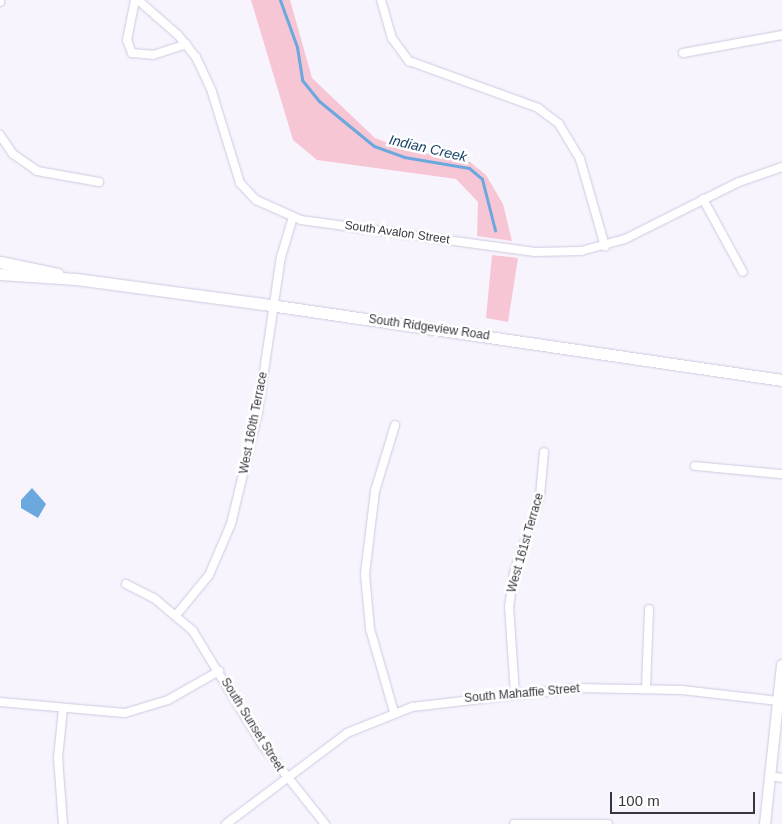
<!DOCTYPE html>
<html>
<head>
<meta charset="utf-8">
<style>
  body { margin:0 }
  #map { position:relative; width:782px; height:824px; overflow:hidden; background:#f7f4fe; font-family:Helvetica,sans-serif }
  div>[style] { position:absolute }
  [style*='--x'] { left:calc(var(--x)*1px); top:calc(var(--y)*1px); width:calc(var(--w)*1px); rotate:calc(var(--a)*1deg) }
  .green>* { inset:0; background:#f7c6d5 }
  .water>* { inset:0; background:#6aa8dd }
  .stream>* { height:3px; margin:-1.5px; padding:0 1.5px; transform-origin:1.5px; border-radius:1.5px; background:#6aa8dd }
  .roads { filter:drop-shadow(0 0 1px #d0c8df) drop-shadow(0 0 1px #d0c8df) }
  .minor>* { height:8px; margin:-4px; padding:0 4px; transform-origin:4px; border-radius:4px; background:#fff }
  .tertiary>* { height:10px; margin:-5px; padding:0 5px; transform-origin:5px; border-radius:5px; background:#fff }
  .secondary>* { height:11px; margin:-5.5px; padding:0 5.5px; transform-origin:5.5px; border-radius:5.5px; background:#fff }
  span { translate:-50% -50%; white-space:nowrap; text-align:center; line-height:1.15; -webkit-text-stroke:5px #fff; paint-order:stroke }
  .street-label { font-size:12px; color:#38353e }
  .water-label { font-size:14px; color:#184569; font-style:italic }
  .scale { position:absolute; left:610px; top:792px; width:145px; height:22px; box-sizing:border-box; border:2px solid #38353e; border-top:0; padding-left:6px; font-size:15px; line-height:18px; white-space:nowrap; color:#38353e; -webkit-text-stroke:4px #fff; paint-order:stroke }
</style>
</head>
<body>
<div id="map">
  <div class="green">
    <i style="clip-path:polygon(251px 0,290px 0,312px 78px,375px 138px,404px 149px,470px 162px,486px 175px,503px 204px,512px 241px,477px 236px,478px 202px,456px 179px,317px 160px,293px 140px)"></i>
    <i style="clip-path:polygon(492px 255px,518px 258px,508px 322px,486px 318px)"></i>
  </div>
  <div class="water">
    <i style="clip-path:polygon(32px 488px,46px 504px,38px 518px,21px 508px,21px 500px)"></i>
  </div>
  <div class="stream">
    <i style="--x:280;--y:0;--w:50;--a:70.1"></i>
    <i style="--x:297;--y:47;--w:33;--a:81"></i>
    <i style="--x:302;--y:80;--w:27;--a:51"></i>
    <i style="--x:319;--y:101;--w:71;--a:39.3"></i>
    <i style="--x:374;--y:146;--w:32;--a:20"></i>
    <i style="--x:404;--y:157;--w:66;--a:9.6"></i>
    <i style="--x:469;--y:168;--w:17;--a:40"></i>
    <i style="--x:482;--y:179;--w:53;--a:75.7"></i>
  </div>
  <div class="roads">
    <div class="minor">
      <i style="--x:135;--y:0;--w:41;--a:101.3"></i>
      <i style="--x:127;--y:40;--w:14;--a:69"></i>
      <i style="--x:132;--y:53;--w:21;--a:5"></i>
      <i style="--x:153;--y:55;--w:35;--a:-18"></i>
      <i style="--x:138;--y:0;--w:53;--a:41.2"></i>
      <i style="--x:178;--y:35;--w:28;--a:51"></i>
      <i style="--x:196;--y:57;--w:38;--a:65"></i>
      <i style="--x:212;--y:92;--w:95;--a:72.9"></i>
      <i style="--x:240;--y:183;--w:23;--a:47"></i>
      <i style="--x:256;--y:200;--w:49;--a:24"></i>
      <i style="--x:301;--y:220;--w:236;--a:7.8"></i>
      <i style="--x:535;--y:252;--w:46;--a:-1.2"></i>
      <i style="--x:581;--y:251;--w:46;--a:-15.3"></i>
      <i style="--x:625;--y:239;--w:127;--a:-26.6"></i>
      <i style="--x:739;--y:182;--w:46;--a:-19.2"></i>
      <i style="--x:381;--y:0;--w:40;--a:74"></i>
      <i style="--x:392;--y:38;--w:29;--a:54"></i>
      <i style="--x:409;--y:61;--w:137;--a:20"></i>
      <i style="--x:538;--y:108;--w:26;--a:37"></i>
      <i style="--x:559;--y:124;--w:41;--a:59"></i>
      <i style="--x:580;--y:159;--w:91;--a:74"></i>
      <i style="--x:0;--y:2;--w:2;--a:-90"></i>
      <i style="--x:683;--y:53;--w:101;--a:-10.3"></i>
      <i style="--x:0;--y:135;--w:23;--a:56"></i>
      <i style="--x:13;--y:154;--w:29;--a:35"></i>
      <i style="--x:37;--y:171;--w:63;--a:10.1"></i>
      <i style="--x:703;--y:199;--w:83;--a:61.3"></i>
      <i style="--x:695;--y:466;--w:87;--a:5.3"></i>
      <i style="--x:126;--y:584;--w:31;--a:27"></i>
      <i style="--x:154;--y:598;--w:51;--a:40.2"></i>
      <i style="--x:193;--y:631;--w:135;--a:58.7"></i>
      <i style="--x:263;--y:746;--w:100;--a:51.5"></i>
      <i style="--x:177;--y:614;--w:50;--a:-50.6"></i>
      <i style="--x:209;--y:575;--w:56;--a:-66.7"></i>
      <i style="--x:231;--y:524;--w:115;--a:-76.4"></i>
      <i style="--x:258;--y:412;--w:157;--a:-81.6"></i>
      <i style="--x:281;--y:257;--w:42;--a:-73.3"></i>
      <i style="--x:646;--y:688;--w:79;--a:-87.8"></i>
      <i style="--x:515;--y:694;--w:87;--a:-93.9"></i>
      <i style="--x:509;--y:607;--w:34;--a:-82"></i>
      <i style="--x:514;--y:573;--w:81;--a:-71.3"></i>
      <i style="--x:540;--y:496;--w:44;--a:-84.8"></i>
      <i style="--x:0;--y:702;--w:125;--a:5"></i>
      <i style="--x:125;--y:713;--w:45;--a:-16.8"></i>
      <i style="--x:168;--y:700;--w:59;--a:-29.6"></i>
      <i style="--x:394;--y:712;--w:86;--a:-106.1"></i>
      <i style="--x:370;--y:629;--w:55;--a:-95.2"></i>
      <i style="--x:365;--y:574;--w:84;--a:-83.1"></i>
      <i style="--x:375;--y:491;--w:69;--a:-73.1"></i>
      <i style="--x:770;--y:776;--w:12;--a:9"></i>
      <i style="--x:63;--y:824;--w:66;--a:-94.3"></i>
      <i style="--x:58;--y:758;--w:49;--a:-84.2"></i>
      <i style="--x:226;--y:824;--w:151;--a:-36.9"></i>
      <i style="--x:347;--y:733;--w:70;--a:-21.8"></i>
      <i style="--x:412;--y:707;--w:166;--a:-6.6"></i>
      <i style="--x:577;--y:688;--w:105;--a:1.1"></i>
      <i style="--x:682;--y:690;--w:97;--a:6.5"></i>
      <i style="--x:514;--y:824;--w:94;--a:0"></i>
    </div>
    <div class="tertiary">
      <i style="--x:765;--y:824;--w:160;--a:-83.9"></i>
    </div>
    <div class="secondary">
      <i style="--x:0;--y:262;--w:59;--a:11.7"></i>
      <i style="--x:0;--y:274;--w:76;--a:3.8"></i>
      <i style="--x:76;--y:279;--w:189;--a:7.6"></i>
      <i style="--x:263;--y:304;--w:525;--a:8.33"></i>
    </div>
  </div>
  <div class="street-label">
    <span style="left:397px;top:233px;rotate:8deg">South Avalon Street</span>
    <span style="left:429px;top:328px;rotate:8deg">South Ridgeview Road</span>
    <span style="left:254px;top:423px;rotate:-79deg">West 160th Terrace</span>
    <span style="left:526px;top:543px;rotate:-74deg">West 161st Terrace</span>
    <span style="left:522px;top:694px;rotate:-5deg">South Mahaffie Street</span>
    <span style="left:252px;top:725px;rotate:58deg">South Sunset Street</span>
  </div>
  <div class="water-label">
    <span style="left:428px;top:148px;rotate:13deg">Indian Creek</span>
  </div>
  <div class="scale">100 m</div>
</div>
</body>
</html>
